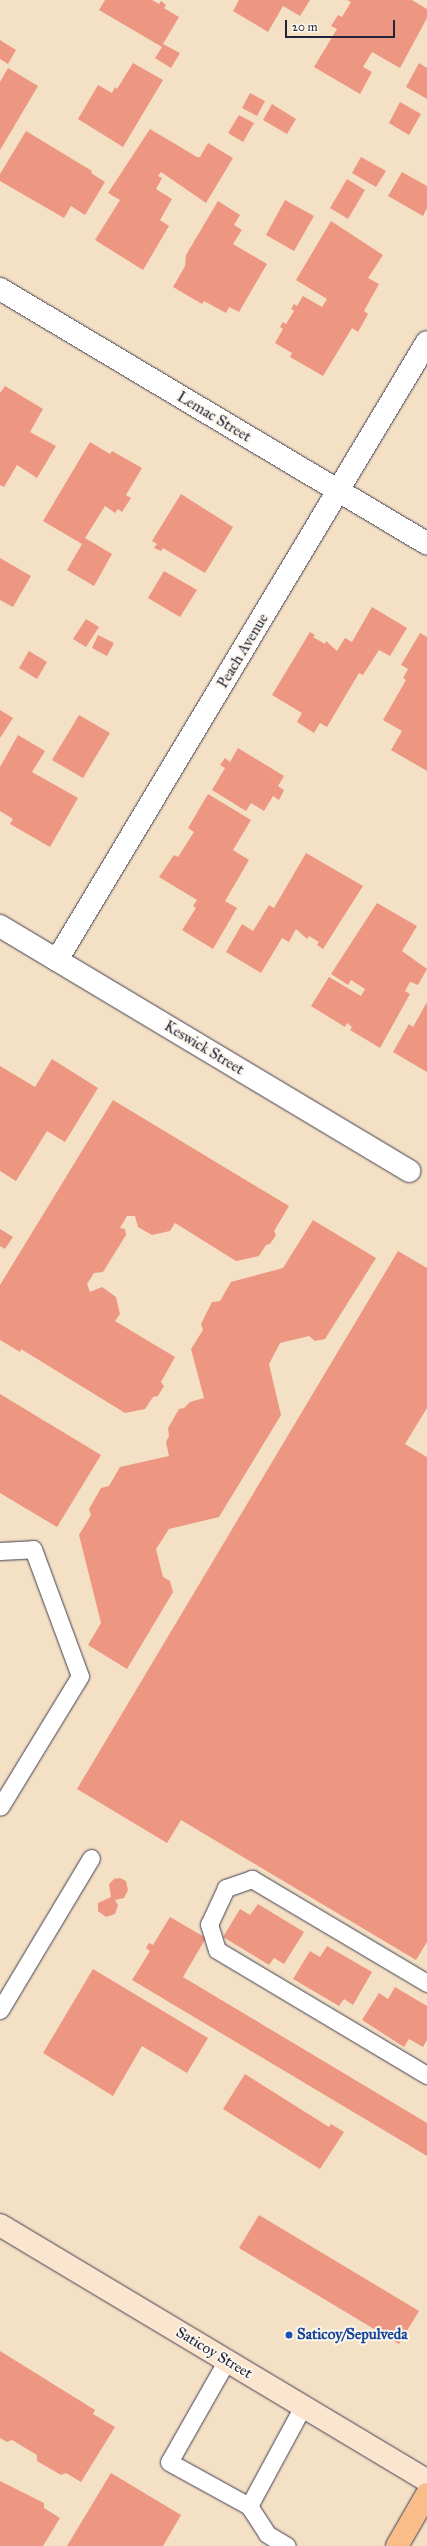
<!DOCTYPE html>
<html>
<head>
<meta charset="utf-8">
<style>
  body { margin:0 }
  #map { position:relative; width:427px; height:2546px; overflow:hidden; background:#f4e0c5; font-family:"IM FELL Great Primer",serif }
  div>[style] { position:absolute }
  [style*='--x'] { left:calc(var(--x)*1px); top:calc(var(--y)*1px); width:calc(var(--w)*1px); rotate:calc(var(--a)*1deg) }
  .building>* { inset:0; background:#ed9783 }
  .roads { filter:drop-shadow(0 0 1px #423e50) drop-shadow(0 0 1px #423e50) }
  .lane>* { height:17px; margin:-8.5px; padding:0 8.5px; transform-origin:8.5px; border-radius:8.5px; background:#fff }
  .street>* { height:22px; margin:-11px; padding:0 11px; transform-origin:11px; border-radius:11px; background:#fff }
  .secondary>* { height:22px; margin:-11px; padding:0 11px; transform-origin:11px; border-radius:11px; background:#fce5cf }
  .primary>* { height:22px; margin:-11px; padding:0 11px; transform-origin:11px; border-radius:11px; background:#f8bd88 }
  .dots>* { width:11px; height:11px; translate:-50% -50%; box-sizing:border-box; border:2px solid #fbf7ec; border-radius:50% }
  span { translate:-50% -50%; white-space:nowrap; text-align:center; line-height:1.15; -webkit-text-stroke:4px #fbf7ec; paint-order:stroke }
  .street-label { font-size:15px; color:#22223b }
  .transit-label { font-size:15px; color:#164399; font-weight:700 }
  .left { translate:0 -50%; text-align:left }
  .scale { position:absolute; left:285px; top:20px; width:110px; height:18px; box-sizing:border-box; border:2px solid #22223b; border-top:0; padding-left:5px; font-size:12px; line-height:14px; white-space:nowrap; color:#22223b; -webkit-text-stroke:3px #fbf7ec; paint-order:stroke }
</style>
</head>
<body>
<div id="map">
  <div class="building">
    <i style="clip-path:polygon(105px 0,152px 0,159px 4px,161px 1px,166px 5px,164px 8px,179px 17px,163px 44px,180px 53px,171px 68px,155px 58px,162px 47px,99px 10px)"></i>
    <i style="clip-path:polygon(239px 0,310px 0,300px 16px,283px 6px,268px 32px,233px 11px)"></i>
    <i style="clip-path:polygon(347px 0,412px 0,427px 9px,427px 18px,400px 68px,372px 52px,363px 67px,372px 72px,360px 94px,314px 67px,337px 29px,331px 26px,338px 15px,342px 17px,351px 2px)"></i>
    <i style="clip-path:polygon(0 40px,16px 50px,8px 64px,0 59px)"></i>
    <i style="clip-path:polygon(133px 63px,163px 80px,123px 147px,78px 119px,98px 85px,112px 93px,115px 87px,117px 89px)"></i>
    <i style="clip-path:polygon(419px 63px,427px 68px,427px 99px,406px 87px)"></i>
    <i style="clip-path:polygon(8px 68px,38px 86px,0 150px,0 82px)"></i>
    <i style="clip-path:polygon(250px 93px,265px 101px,257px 116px,242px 108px)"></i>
    <i style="clip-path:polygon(400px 102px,421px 114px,409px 135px,389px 123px)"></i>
    <i style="clip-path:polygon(272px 104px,296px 119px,287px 134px,263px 120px)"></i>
    <i style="clip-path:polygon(239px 115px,254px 123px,243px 142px,228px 133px)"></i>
    <i style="clip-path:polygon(150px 129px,197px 157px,200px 157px,208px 143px,233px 158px,206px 203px,161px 172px,158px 176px,162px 178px,156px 189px,172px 199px,160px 220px,169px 226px,143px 270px,95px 240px,120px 200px,108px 193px)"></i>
    <i style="clip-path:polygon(26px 131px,92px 171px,91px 173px,105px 182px,85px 215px,71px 206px,64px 218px,0 181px,0 174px)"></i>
    <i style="clip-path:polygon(361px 157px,386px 171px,376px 187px,352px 173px)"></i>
    <i style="clip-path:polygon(402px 172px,427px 186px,427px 208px,423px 216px,388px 196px)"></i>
    <i style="clip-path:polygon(347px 179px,365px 190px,348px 219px,330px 208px)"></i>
    <i style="clip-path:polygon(285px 200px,314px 216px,294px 251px,266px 235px)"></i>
    <i style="clip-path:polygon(218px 201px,240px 215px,234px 225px,242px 230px,233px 244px,267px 264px,239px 312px,229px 307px,226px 313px,204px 301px,202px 304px,173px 287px,185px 266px,186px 255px)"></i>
    <i style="clip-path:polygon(331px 221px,383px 255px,368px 278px,379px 284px,364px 311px,368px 314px,358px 332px,352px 328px,323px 376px,290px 357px,292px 353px,275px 343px,283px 329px,280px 327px,283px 322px,286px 324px,294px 311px,291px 309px,294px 304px,297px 306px,303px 296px,322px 307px,327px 299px,296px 280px)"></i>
    <i style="clip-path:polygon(5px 386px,43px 409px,30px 432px,56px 446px,37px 478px,17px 465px,4px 487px,0 485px,0 393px)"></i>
    <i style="clip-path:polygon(90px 442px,110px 454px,112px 451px,142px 468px,126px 495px,131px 498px,122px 512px,118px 509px,115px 513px,105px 506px,85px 538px,112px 554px,94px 586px,67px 570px,82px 544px,43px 521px)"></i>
    <i style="clip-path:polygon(181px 494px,233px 527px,205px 573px,163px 548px,161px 551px,154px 548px,157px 544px,152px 541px)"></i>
    <i style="clip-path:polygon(0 558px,31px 576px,13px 607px,0 600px)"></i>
    <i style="clip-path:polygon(164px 571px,197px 590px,180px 617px,148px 598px)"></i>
    <i style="clip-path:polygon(372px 607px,407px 628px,390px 656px,379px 650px,363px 675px,359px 673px,327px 727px,320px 723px,314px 733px,297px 722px,302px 713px,272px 695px,310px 632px,315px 635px,313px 637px,325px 644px,326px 641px,337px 651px,345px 638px,352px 642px)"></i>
    <i style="clip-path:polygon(86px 619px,99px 627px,86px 647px,73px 639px)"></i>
    <i style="clip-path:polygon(420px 633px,427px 637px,427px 771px,391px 750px,402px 731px,383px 720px,406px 680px,403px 678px,408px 669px,401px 665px)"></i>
    <i style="clip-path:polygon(98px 635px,114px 643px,107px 656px,92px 648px)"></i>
    <i style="clip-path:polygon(29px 651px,47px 662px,37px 679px,19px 668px)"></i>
    <i style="clip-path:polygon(0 710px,13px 718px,0 738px)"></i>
    <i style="clip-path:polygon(79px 715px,110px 733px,83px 778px,52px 760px)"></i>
    <i style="clip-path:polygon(18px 735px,45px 751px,32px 772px,78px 798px,50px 847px,10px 824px,13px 819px,0 811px,0 767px)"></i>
    <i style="clip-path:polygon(238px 748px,284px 776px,278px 786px,284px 790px,279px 800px,273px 796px,264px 811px,251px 803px,246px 811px,212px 790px,225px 768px,220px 765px,225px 758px,230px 762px)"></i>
    <i style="clip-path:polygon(208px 794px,251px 820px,233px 850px,249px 860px,225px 901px,237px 908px,213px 949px,182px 930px,196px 908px,193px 906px,197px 900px,159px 877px,174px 855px,178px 857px,194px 832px,188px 828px)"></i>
    <i style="clip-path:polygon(306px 853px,363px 886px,323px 949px,317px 945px,319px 942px,309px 936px,307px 939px,296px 929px,289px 942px,282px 938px,261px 973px,226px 952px,242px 924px,253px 931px,269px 905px,274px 908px)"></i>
    <i style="clip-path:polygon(377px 903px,417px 926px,402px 951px,427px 969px,418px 985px,408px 981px,410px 982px,405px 991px,410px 994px,380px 1048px,350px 1030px,352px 1027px,347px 1023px,345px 1027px,311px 1006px,329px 977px,361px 996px,365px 989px,351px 980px,348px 985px,331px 974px)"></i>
    <i style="clip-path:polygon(427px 1002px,427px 1072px,393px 1052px,409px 1024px,413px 1027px)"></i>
    <i style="clip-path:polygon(52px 1059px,98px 1088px,65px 1142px,47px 1131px,16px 1181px,0 1171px,0 1066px,35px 1087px)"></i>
    <i style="clip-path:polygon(113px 1100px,289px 1206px,274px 1231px,276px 1235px,270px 1244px,266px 1245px,259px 1256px,236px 1261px,175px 1223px,170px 1231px,152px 1235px,138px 1227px,135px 1216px,127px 1216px,120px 1228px,125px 1229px,126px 1235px,103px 1272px,94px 1273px,87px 1284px,90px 1292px,102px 1287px,116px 1297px,120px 1314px,115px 1321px,175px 1357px,161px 1382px,164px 1386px,158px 1396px,153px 1397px,145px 1409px,125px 1413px,21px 1349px,20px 1352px,0 1340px,0 1285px)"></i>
    <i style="clip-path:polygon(313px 1220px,376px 1258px,325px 1339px,315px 1341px,309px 1336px,280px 1343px,269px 1364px,281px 1415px,219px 1517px,169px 1529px,156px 1549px,163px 1577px,170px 1581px,173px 1592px,127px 1669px,88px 1645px,101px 1623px,79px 1535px,91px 1515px,89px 1509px,101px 1488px,109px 1486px,120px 1467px,169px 1456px,166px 1442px,169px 1436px,168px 1428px,179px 1409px,184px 1408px,190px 1402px,204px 1398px,191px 1349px,203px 1330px,201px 1324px,212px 1302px,220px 1301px,231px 1282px,283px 1268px)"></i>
    <i style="clip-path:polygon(0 1229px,13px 1237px,5px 1249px,0 1246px)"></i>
    <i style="clip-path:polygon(398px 1251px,427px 1268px,427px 1408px,405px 1444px,427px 1457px,427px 1942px,416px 1960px,181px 1820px,167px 1843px,77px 1789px)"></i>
    <i style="clip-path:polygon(0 1394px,101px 1455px,57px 1527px,0 1493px)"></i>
    <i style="clip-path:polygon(120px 1878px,126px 1881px,128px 1890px,124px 1898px,115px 1900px,118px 1905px,115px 1914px,106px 1917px,98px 1911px,98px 1903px,111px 1897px,109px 1884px,114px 1879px)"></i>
    <i style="clip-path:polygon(258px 1904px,304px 1932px,284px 1964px,274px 1958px,269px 1965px,223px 1937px,240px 1909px,250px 1915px)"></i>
    <i style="clip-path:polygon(170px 1917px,206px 1938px,183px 1977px,427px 2123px,427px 2156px,132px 1980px,150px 1951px,146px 1948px,149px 1943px,153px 1945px)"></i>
    <i style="clip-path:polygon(327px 1946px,372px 1972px,353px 2005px,344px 1999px,339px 2006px,293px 1979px,310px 1951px,320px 1957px)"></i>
    <i style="clip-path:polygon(93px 1969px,208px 2038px,187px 2073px,142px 2046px,113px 2096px,43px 2053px)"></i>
    <i style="clip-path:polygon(395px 1987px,427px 2006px,427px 2040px,423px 2047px,409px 2039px,404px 2047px,362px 2020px,379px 1993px,388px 1999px)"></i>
    <i style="clip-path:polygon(245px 2074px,329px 2127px,331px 2124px,344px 2132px,320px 2169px,223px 2109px)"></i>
    <i style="clip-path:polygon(259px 2215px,419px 2311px,399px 2344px,239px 2248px)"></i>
    <i style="clip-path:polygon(0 2351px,95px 2410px,93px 2414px,115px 2427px,81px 2482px,66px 2473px,61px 2475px,37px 2461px,37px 2455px,12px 2440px,7px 2442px,0 2438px)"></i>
    <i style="clip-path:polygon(111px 2473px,181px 2515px,163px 2546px,67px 2546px)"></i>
    <i style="clip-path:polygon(0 2481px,44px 2503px,44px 2508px,60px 2518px,43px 2546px,0 2546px)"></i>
  </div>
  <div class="roads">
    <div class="lane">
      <i style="--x:0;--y:1551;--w:33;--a:-3"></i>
      <i style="--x:33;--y:1549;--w:135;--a:69.7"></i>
      <i style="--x:80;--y:1676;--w:153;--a:121.4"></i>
      <i style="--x:427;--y:1983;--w:204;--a:-149.3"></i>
      <i style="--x:252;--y:1879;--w:28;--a:161"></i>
      <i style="--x:226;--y:1888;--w:40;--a:115"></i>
      <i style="--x:209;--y:1924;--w:27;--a:73"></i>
      <i style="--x:217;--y:1950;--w:244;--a:30.8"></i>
      <i style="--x:0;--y:2010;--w:177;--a:-59.1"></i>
      <i style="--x:227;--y:2360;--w:117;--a:119.6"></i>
      <i style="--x:169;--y:2462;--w:91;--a:28.8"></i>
      <i style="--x:249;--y:2506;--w:114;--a:-61.6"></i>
      <i style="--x:249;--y:2506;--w:33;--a:57"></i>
      <i style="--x:267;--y:2534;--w:23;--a:31"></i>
    </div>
    <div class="street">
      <i style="--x:0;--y:289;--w:497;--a:30.8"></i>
      <i style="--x:0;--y:926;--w:477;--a:30.9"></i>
      <i style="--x:57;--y:960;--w:720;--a:-59.09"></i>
    </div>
    <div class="secondary">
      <i style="--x:0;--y:2225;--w:498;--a:30.9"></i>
    </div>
    <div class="primary">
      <i style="--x:397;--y:2546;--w:60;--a:-60"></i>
    </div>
  </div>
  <div class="dots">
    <i style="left:289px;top:2335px;background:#1a4fb4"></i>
  </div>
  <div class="street-label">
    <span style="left:214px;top:417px;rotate:31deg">Lemac Street</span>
    <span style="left:243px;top:651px;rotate:-59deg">Peach Avenue</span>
    <span style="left:204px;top:1048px;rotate:31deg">Keswick Street</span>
    <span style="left:214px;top:2353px;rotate:31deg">Saticoy Street</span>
  </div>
  <div class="transit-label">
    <span class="left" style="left:297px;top:2335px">Saticoy/Sepulveda</span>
  </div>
  <div class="scale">20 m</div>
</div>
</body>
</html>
